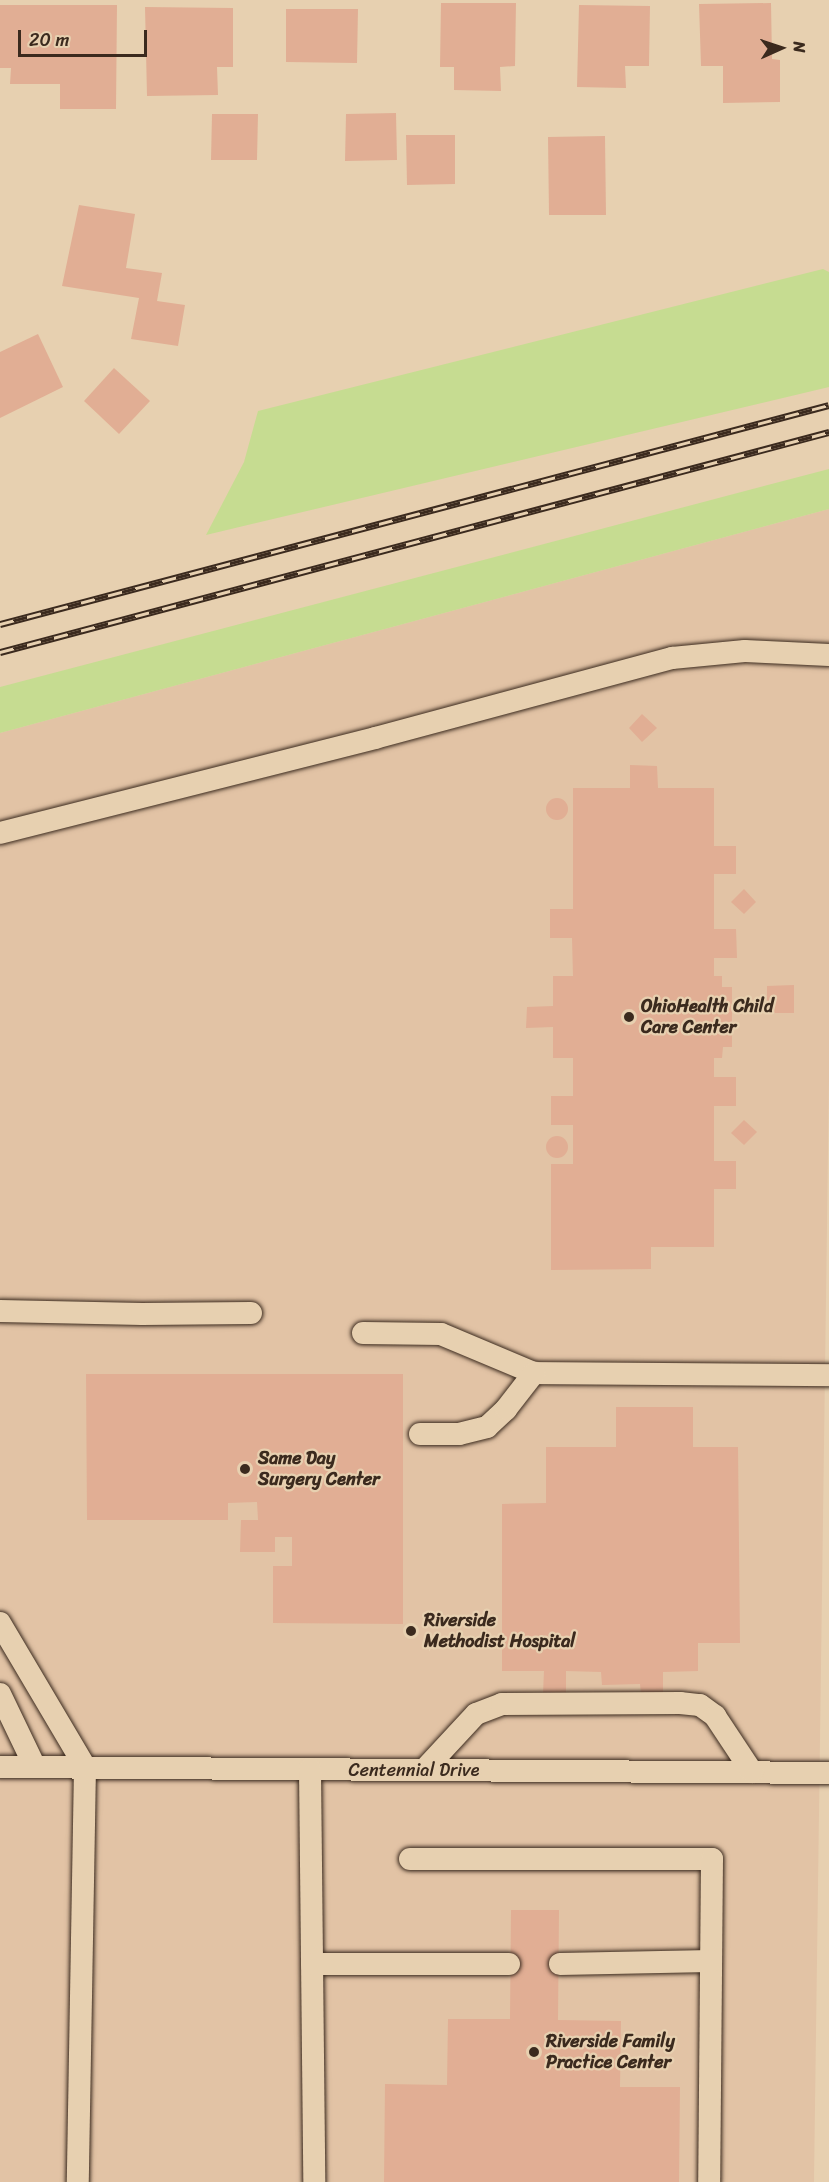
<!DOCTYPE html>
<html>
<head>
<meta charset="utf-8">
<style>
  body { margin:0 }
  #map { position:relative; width:829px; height:2182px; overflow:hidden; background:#e7d0b0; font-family:Sriracha,sans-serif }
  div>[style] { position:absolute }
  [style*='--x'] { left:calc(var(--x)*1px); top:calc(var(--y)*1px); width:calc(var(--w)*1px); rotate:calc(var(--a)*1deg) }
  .built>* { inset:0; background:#e2c3a5 }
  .green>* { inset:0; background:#c6dc91 }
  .building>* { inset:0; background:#e1ae94 }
  .round { border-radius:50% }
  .roads { filter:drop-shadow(0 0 2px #3b2a1e) drop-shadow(0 0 2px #3b2a1e) }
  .lane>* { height:22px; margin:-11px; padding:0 11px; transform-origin:11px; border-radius:11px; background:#e7d0b0 }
  .rail>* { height:7px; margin-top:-3.5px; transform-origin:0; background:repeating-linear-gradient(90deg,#e7d0b0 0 14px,#3b2a1e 0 28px); box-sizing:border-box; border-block:2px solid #3b2a1e }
  .dots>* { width:16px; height:16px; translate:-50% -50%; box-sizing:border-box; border:3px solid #e7d0b0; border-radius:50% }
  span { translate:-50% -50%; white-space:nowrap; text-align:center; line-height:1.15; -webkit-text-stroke:4.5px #e7d0b0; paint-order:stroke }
  .poi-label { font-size:18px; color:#3b2a1e; font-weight:700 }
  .left { translate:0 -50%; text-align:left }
  .street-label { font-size:18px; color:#3b2a1e }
  .north { position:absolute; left:751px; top:18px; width:60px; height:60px; -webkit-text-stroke:4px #e7d0b0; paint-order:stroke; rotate:87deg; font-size:16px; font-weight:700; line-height:24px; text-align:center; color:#3b2a1e }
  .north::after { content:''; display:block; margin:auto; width:21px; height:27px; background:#3b2a1e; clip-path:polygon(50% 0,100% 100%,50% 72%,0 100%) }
  .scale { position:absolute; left:18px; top:30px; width:129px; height:27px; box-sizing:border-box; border:3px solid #3b2a1e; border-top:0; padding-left:8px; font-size:18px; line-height:21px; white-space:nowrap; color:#3b2a1e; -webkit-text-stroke:4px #e7d0b0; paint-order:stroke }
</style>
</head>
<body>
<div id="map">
  <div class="built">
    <i style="clip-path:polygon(829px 509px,829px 1079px,814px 2182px,0 2182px,0 733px)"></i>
  </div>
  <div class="green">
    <i style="clip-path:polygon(823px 269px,829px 272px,829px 387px,206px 535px,244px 462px,258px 411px)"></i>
    <i style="clip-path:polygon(829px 469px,829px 509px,0 733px,0 687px)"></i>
  </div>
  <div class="building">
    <i style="clip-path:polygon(441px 3px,516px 3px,515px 66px,500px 67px,501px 91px,454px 90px,454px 67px,440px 67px)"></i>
    <i style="clip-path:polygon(771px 3px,772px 59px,780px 60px,780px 102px,723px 103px,723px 66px,701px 66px,699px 4px)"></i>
    <i style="clip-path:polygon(0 5px,117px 5px,116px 109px,60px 109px,60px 84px,10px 84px,11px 68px,0 68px)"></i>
    <i style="clip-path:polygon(579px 5px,650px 6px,649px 66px,625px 66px,626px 88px,577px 87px)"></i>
    <i style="clip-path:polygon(145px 7px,233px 8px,233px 67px,217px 67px,218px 95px,147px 96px)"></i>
    <i style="clip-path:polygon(286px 9px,358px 9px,357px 63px,286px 62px)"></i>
    <i style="clip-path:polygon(396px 113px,397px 160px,345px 161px,346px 114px)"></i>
    <i style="clip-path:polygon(212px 114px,258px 114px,257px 160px,211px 160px)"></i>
    <i style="clip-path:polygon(406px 135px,455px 135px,455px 184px,407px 185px)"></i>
    <i style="clip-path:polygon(605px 136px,606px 215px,549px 215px,548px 137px)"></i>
    <i style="clip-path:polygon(79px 205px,135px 214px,126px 268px,162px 273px,157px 301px,185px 305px,178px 346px,131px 339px,139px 298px,62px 286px)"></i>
    <i style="clip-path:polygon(38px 334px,63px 387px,0 418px,0 352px)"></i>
    <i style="clip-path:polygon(114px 368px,150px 401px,119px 434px,84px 401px)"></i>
    <i style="clip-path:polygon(642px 714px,657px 728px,642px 742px,629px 728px)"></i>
    <i style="clip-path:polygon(630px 765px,657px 766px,658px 788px,714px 788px,714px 846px,736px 846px,736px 874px,714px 874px,714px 929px,736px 929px,737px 958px,714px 958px,714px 976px,722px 976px,722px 987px,732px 987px,732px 1047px,723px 1047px,722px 1058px,714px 1058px,714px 1077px,736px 1077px,736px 1106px,714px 1106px,714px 1161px,736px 1161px,736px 1189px,714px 1189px,714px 1247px,651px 1247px,651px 1269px,551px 1270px,551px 1164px,573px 1164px,573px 1125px,551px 1125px,551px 1096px,573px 1096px,573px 1058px,553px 1058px,553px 1027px,526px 1028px,527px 1007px,553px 1006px,553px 976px,573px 976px,572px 938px,550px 938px,550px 909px,573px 909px,573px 788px,630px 788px)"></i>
    <i class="round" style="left:546px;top:798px;width:22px;height:22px"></i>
    <i style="clip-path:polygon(744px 889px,756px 902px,744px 914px,731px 902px)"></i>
    <i style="clip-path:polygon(794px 985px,794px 1013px,767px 1013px,767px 986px)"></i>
    <i style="clip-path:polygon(744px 1120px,757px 1132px,744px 1145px,731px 1133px)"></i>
    <i class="round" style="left:546px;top:1136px;width:22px;height:22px"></i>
    <i style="clip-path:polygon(86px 1374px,403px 1374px,403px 1624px,273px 1623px,273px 1566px,292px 1566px,292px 1537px,275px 1537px,275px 1552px,240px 1552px,241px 1520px,258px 1520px,257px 1502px,228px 1503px,228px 1520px,87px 1520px)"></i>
    <i style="clip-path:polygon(616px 1407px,693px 1407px,693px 1447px,738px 1447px,740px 1643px,698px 1643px,698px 1671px,663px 1672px,663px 1694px,641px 1694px,640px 1684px,602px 1685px,601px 1672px,566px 1671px,566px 1693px,543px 1693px,544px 1671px,502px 1671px,502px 1504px,546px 1503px,546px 1447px,616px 1447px)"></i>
    <i style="clip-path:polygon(511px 1910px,559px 1910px,558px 2020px,621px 2021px,620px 2087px,680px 2087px,679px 2182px,384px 2182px,385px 2084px,447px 2085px,448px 2019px,510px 2019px)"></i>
  </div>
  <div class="roads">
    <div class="lane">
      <i style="--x:0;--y:833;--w:387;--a:-14.2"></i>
      <i style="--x:375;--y:738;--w:308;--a:-15.1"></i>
      <i style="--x:672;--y:658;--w:73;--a:-5.5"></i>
      <i style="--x:745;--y:651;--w:84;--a:2.7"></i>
      <i style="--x:0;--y:1311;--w:142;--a:1.2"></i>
      <i style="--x:142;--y:1314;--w:109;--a:-0.5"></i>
      <i style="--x:363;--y:1333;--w:78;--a:0.7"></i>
      <i style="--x:441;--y:1334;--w:101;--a:22.8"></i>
      <i style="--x:534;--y:1373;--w:295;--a:0.4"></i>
      <i style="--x:420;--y:1434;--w:39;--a:0"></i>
      <i style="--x:459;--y:1434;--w:29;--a:-14"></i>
      <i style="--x:487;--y:1427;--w:26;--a:-43"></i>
      <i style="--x:506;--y:1409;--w:46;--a:-52.1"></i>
      <i style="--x:0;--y:1623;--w:167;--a:59.4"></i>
      <i style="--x:85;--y:1767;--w:415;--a:91"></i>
      <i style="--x:0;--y:1694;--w:81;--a:64.4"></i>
      <i style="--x:0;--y:1767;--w:829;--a:0.41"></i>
      <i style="--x:310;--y:1769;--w:413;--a:89.4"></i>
      <i style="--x:424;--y:1770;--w:76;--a:-47.1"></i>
      <i style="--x:476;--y:1714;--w:28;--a:-21"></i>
      <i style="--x:502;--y:1704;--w:178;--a:-0.3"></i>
      <i style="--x:680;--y:1703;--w:20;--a:6"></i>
      <i style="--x:700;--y:1705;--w:19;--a:36"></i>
      <i style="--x:715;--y:1716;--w:67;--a:56.5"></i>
      <i style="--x:410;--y:1859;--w:302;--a:0"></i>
      <i style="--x:712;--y:1859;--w:323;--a:90.5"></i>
      <i style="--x:312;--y:1964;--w:197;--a:0"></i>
      <i style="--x:560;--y:1964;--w:151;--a:-1.1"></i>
    </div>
  </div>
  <div class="rail">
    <i style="--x:0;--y:624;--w:857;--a:-14.8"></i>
    <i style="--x:0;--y:652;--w:858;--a:-14.86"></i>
  </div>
  <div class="dots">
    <i style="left:629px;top:1017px;background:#3b2a1e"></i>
    <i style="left:245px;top:1469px;background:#3b2a1e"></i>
    <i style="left:411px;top:1631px;background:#3b2a1e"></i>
    <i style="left:534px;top:2052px;background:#3b2a1e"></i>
  </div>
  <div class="poi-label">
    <span class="left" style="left:641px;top:1017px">OhioHealth Child<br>Care Center</span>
    <span class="left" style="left:258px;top:1469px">Same Day<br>Surgery Center</span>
    <span class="left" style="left:424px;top:1631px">Riverside<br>Methodist Hospital</span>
    <span class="left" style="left:546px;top:2052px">Riverside Family<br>Practice Center</span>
  </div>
  <div class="street-label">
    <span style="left:414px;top:1770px">Centennial Drive</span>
  </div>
  <div class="north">N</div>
  <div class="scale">20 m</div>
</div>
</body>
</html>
